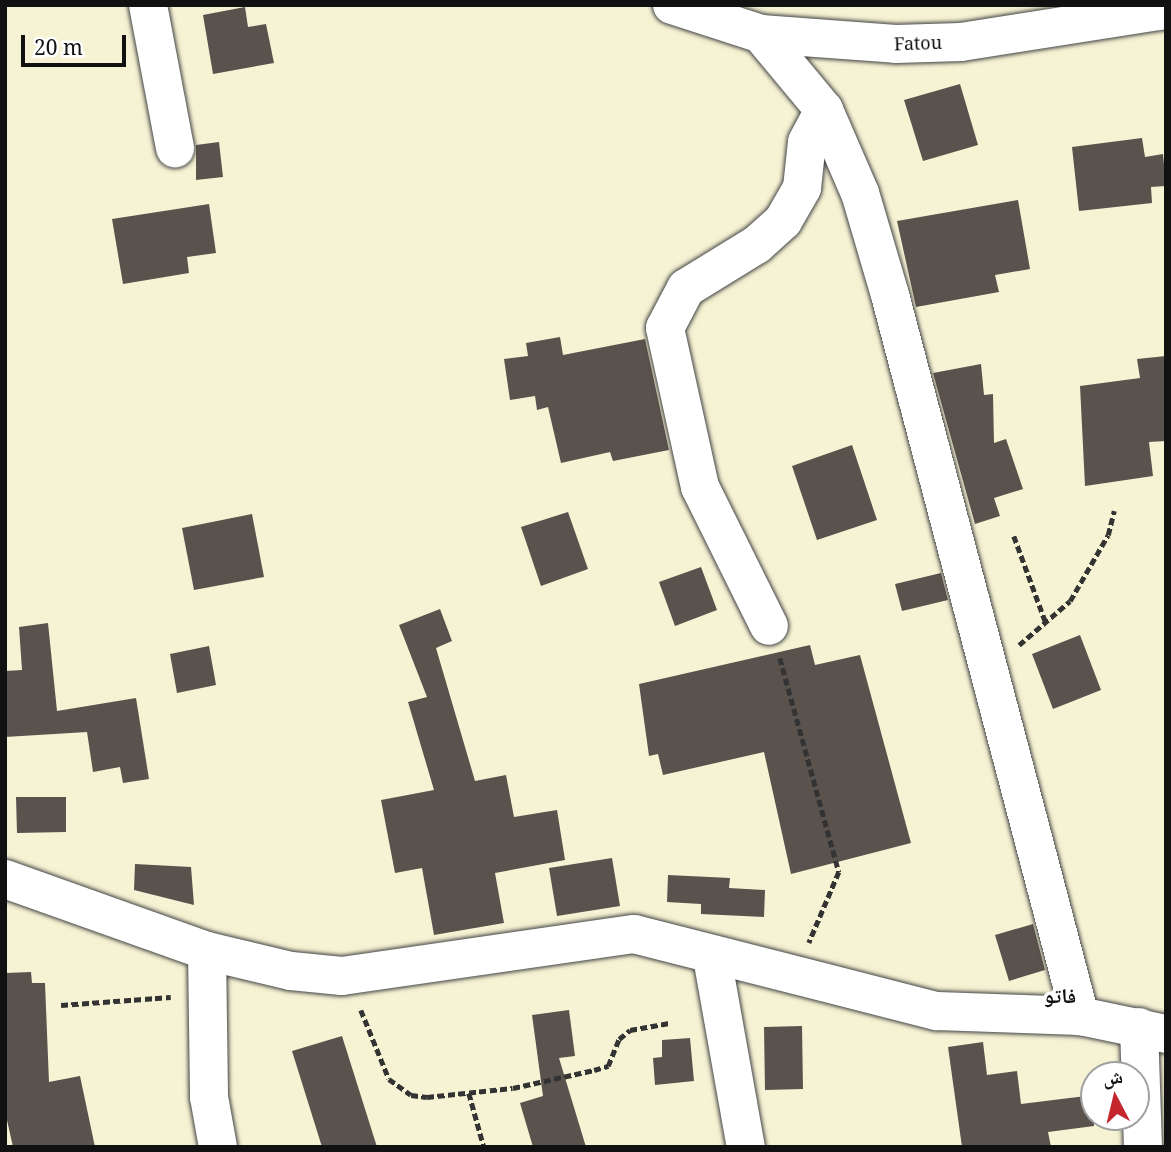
<!DOCTYPE html>
<html>
<head>
<meta charset="utf-8">
<style>
  body { margin:0 }
  #map { position:relative; width:1171px; height:1152px; overflow:hidden; background:#fffdf5; font-family:"Noto Serif","Noto Naskh Arabic",serif }
  div>[style] { position:absolute }
  [style*='--x'] { left:calc(var(--x)*1px); top:calc(var(--y)*1px); width:calc(var(--w)*1px); rotate:calc(var(--a)*1deg) }
  .farmland>* { inset:0; background:#f6f3d4 }
  .building>* { inset:0; background:#5a524d }
  .path>* { height:4.5px; margin-top:-2.25px; transform-origin:0; background:repeating-linear-gradient(90deg,#333 0 7px,transparent 0 10.5px) }
  .roads { filter:drop-shadow(0 0 2px #444) drop-shadow(0 0 2px #444) }
  .minor>* { height:38px; margin:-19px; padding:0 19px; transform-origin:19px; border-radius:19px; background:#fff }
  span { translate:-50% -50%; white-space:nowrap; text-align:center; line-height:1.15; -webkit-text-stroke:7px #fff; paint-order:stroke }
  .street-label { font-size:18px; color:#111 }
  .quarter-label { font-size:21px; color:#111; font-weight:700 }
  .frame { position:absolute; inset:0; border:7px solid #111; pointer-events:none }
  .north { position:absolute; left:1080px; top:1061px; width:70px; height:70px; box-sizing:border-box; background:#fff; border:2px solid #a0a0a0; border-radius:50%; rotate:353deg; font-size:19px; font-weight:700; line-height:28px; text-align:center; color:#111 }
  .north::after { content:''; display:block; margin:auto; width:24px; height:32px; background:#c4262e; clip-path:polygon(50% 0,100% 100%,50% 72%,0 100%) }
  .scale { position:absolute; left:21px; top:35px; width:105px; height:32px; box-sizing:border-box; border:4px solid #111; border-top:0; padding-left:9px; font-size:21px; line-height:24px; white-space:nowrap; color:#111; -webkit-text-stroke:5px #fff; paint-order:stroke }
</style>
</head>
<body>
<div id="map">
  <div class="farmland">
    <i style="clip-path:polygon(evenodd,5px 5px,1166px 5px,1166px 1147px,5px 1147px,5px 5px,1094px 1075px,1136px 1075px,1136px 1117px,1094px 1117px,1094px 1075px)"></i>
  </div>
  <div class="building">
    <i style="clip-path:polygon(245px 7px,248px 27px,266px 24px,274px 63px,213px 74px,203px 15px)"></i>
    <i style="clip-path:polygon(960px 84px,978px 145px,923px 161px,904px 100px)"></i>
    <i style="clip-path:polygon(1142px 138px,1145px 157px,1163px 154px,1166px 186px,1151px 187px,1152px 203px,1079px 211px,1072px 147px)"></i>
    <i style="clip-path:polygon(219px 142px,223px 177px,196px 180px,196px 145px)"></i>
    <i style="clip-path:polygon(1018px 200px,1030px 269px,995px 275px,999px 292px,916px 307px,897px 221px)"></i>
    <i style="clip-path:polygon(209px 204px,216px 253px,187px 257px,189px 273px,123px 284px,112px 219px)"></i>
    <i style="clip-path:polygon(560px 337px,563px 355px,645px 339px,669px 450px,613px 461px,610px 452px,561px 463px,548px 407px,537px 410px,535px 396px,510px 400px,504px 359px,528px 356px,526px 343px)"></i>
    <i style="clip-path:polygon(1166px 356px,1166px 441px,1149px 442px,1153px 476px,1085px 486px,1080px 386px,1140px 378px,1137px 359px)"></i>
    <i style="clip-path:polygon(981px 364px,984px 395px,993px 394px,994px 443px,1006px 439px,1023px 489px,994px 498px,1000px 516px,975px 524px,933px 373px)"></i>
    <i style="clip-path:polygon(852px 445px,877px 520px,817px 540px,792px 466px)"></i>
    <i style="clip-path:polygon(568px 512px,588px 569px,541px 586px,521px 527px)"></i>
    <i style="clip-path:polygon(252px 514px,264px 577px,194px 590px,182px 528px)"></i>
    <i style="clip-path:polygon(701px 567px,717px 610px,675px 626px,659px 582px)"></i>
    <i style="clip-path:polygon(941px 573px,948px 600px,902px 611px,895px 584px)"></i>
    <i style="clip-path:polygon(440px 609px,452px 641px,436px 648px,475px 781px,506px 775px,514px 817px,557px 810px,565px 860px,495px 873px,504px 923px,434px 935px,422px 868px,395px 873px,381px 800px,434px 790px,408px 702px,427px 697px,399px 625px)"></i>
    <i style="clip-path:polygon(48px 623px,57px 711px,136px 698px,149px 779px,123px 783px,120px 767px,93px 772px,87px 732px,5px 737px,5px 671px,22px 670px,19px 627px)"></i>
    <i style="clip-path:polygon(1080px 635px,1101px 690px,1053px 709px,1032px 654px)"></i>
    <i style="clip-path:polygon(810px 645px,815px 665px,860px 655px,911px 843px,791px 874px,764px 752px,663px 775px,658px 754px,649px 756px,639px 684px)"></i>
    <i style="clip-path:polygon(209px 646px,216px 685px,177px 693px,170px 654px)"></i>
    <i style="clip-path:polygon(16px 797px,66px 797px,66px 832px,17px 833px)"></i>
    <i style="clip-path:polygon(612px 858px,620px 906px,557px 916px,549px 868px)"></i>
    <i style="clip-path:polygon(135px 864px,191px 867px,194px 905px,134px 890px)"></i>
    <i style="clip-path:polygon(668px 875px,730px 878px,729px 888px,765px 890px,764px 917px,701px 914px,701px 904px,667px 902px)"></i>
    <i style="clip-path:polygon(1033px 924px,1045px 970px,1009px 981px,995px 935px)"></i>
    <i style="clip-path:polygon(31px 972px,32px 983px,45px 983px,49px 1082px,80px 1076px,95px 1147px,13px 1147px,5px 1111px,5px 973px)"></i>
    <i style="clip-path:polygon(569px 1010px,575px 1056px,559px 1058px,586px 1147px,533px 1147px,520px 1103px,543px 1096px,532px 1015px)"></i>
    <i style="clip-path:polygon(802px 1026px,803px 1089px,765px 1090px,764px 1027px)"></i>
    <i style="clip-path:polygon(342px 1036px,377px 1147px,322px 1147px,292px 1051px)"></i>
    <i style="clip-path:polygon(690px 1038px,694px 1081px,655px 1085px,653px 1058px,662px 1057px,662px 1040px)"></i>
    <i style="clip-path:polygon(983px 1042px,987px 1075px,1017px 1071px,1021px 1104px,1094px 1095px,1094px 1126px,1048px 1132px,1051px 1147px,962px 1147px,948px 1047px)"></i>
  </div>
  <div class="path">
    <i style="--x:1014;--y:536;--w:93;--a:69.8"></i>
    <i style="--x:1019;--y:645;--w:67;--a:-40.8"></i>
    <i style="--x:1070;--y:601;--w:76;--a:-60.1"></i>
    <i style="--x:1108;--y:535;--w:25;--a:-76"></i>
    <i style="--x:780;--y:658;--w:222;--a:74.6"></i>
    <i style="--x:839;--y:872;--w:77;--a:112.9"></i>
    <i style="--x:61;--y:1005;--w:110;--a:-4.2"></i>
    <i style="--x:361;--y:1010;--w:74;--a:67.9"></i>
    <i style="--x:389;--y:1079;--w:27;--a:36"></i>
    <i style="--x:411;--y:1095;--w:16;--a:7"></i>
    <i style="--x:427;--y:1097;--w:86;--a:-6"></i>
    <i style="--x:513;--y:1088;--w:83;--a:-12.5"></i>
    <i style="--x:594;--y:1070;--w:15;--a:-16"></i>
    <i style="--x:608;--y:1066;--w:29;--a:-68"></i>
    <i style="--x:619;--y:1039;--w:14;--a:-39"></i>
    <i style="--x:630;--y:1030;--w:40;--a:-10"></i>
    <i style="--x:469;--y:1093;--w:56;--a:74.5"></i>
  </div>
  <div class="roads">
    <div class="minor">
      <i style="--x:148;--y:5;--w:146;--a:79.3"></i>
      <i style="--x:672;--y:5;--w:94;--a:18"></i>
      <i style="--x:761;--y:34;--w:135;--a:4.2"></i>
      <i style="--x:896;--y:44;--w:65;--a:-1.8"></i>
      <i style="--x:961;--y:42;--w:207;--a:-8.9"></i>
      <i style="--x:761;--y:34;--w:99;--a:50.3"></i>
      <i style="--x:824;--y:110;--w:36;--a:118"></i>
      <i style="--x:807;--y:142;--w:46;--a:96.2"></i>
      <i style="--x:802;--y:188;--w:38;--a:120"></i>
      <i style="--x:783;--y:221;--w:36;--a:138"></i>
      <i style="--x:756;--y:245;--w:82;--a:148.4"></i>
      <i style="--x:686;--y:288;--w:45;--a:117.7"></i>
      <i style="--x:665;--y:328;--w:163;--a:77.6"></i>
      <i style="--x:700;--y:487;--w:155;--a:63.6"></i>
      <i style="--x:824;--y:110;--w:90;--a:66.6"></i>
      <i style="--x:860;--y:193;--w:106;--a:73.6"></i>
      <i style="--x:890;--y:295;--w:746;--a:75.24"></i>
      <i style="--x:5;--y:879;--w:214;--a:19.6"></i>
      <i style="--x:207;--y:951;--w:86;--a:13.4"></i>
      <i style="--x:291;--y:971;--w:51;--a:5.6"></i>
      <i style="--x:342;--y:976;--w:295;--a:-8.2"></i>
      <i style="--x:634;--y:934;--w:313;--a:14.3"></i>
      <i style="--x:937;--y:1011;--w:143;--a:2"></i>
      <i style="--x:1080;--y:1016;--w:88;--a:11.8"></i>
      <i style="--x:207;--y:951;--w:146;--a:89.2"></i>
      <i style="--x:209;--y:1097;--w:51;--a:79.8"></i>
      <i style="--x:712;--y:957;--w:193;--a:79.9"></i>
      <i style="--x:1139;--y:1027;--w:120;--a:88.1"></i>
    </div>
  </div>
  <div class="street-label">
    <span style="left:918px;top:43px;rotate:-2deg">Fatou</span>
  </div>
  <div class="quarter-label">
    <span style="left:1060px;top:995px">فاتو</span>
  </div>
  <div class="frame"></div>
  <div class="north">ش</div>
  <div class="scale">20 m</div>
</div>
</body>
</html>
